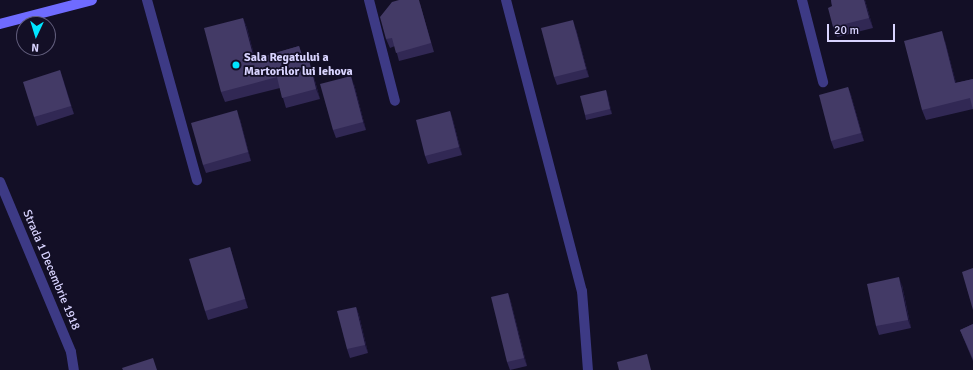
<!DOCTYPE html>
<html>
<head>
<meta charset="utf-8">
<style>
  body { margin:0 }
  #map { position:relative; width:973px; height:370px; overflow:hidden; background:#130f26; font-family:Signika,sans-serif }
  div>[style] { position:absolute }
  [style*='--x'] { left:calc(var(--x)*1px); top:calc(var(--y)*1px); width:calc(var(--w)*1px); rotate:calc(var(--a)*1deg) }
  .street>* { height:10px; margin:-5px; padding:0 5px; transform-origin:5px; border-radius:5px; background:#3d3a85 }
  .secondary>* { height:10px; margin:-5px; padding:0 5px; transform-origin:5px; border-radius:5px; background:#6f6bff }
  .wall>* { inset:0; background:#312854 }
  .shaded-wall>* { inset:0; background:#1d163a }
  .building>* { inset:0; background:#433a66 }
  .dots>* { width:11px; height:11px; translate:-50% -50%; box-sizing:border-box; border:2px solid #130f26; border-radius:50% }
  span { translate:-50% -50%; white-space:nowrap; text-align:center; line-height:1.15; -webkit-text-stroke:3.5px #130f26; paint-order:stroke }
  .poi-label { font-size:12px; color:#d9d4ff; font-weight:700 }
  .left { translate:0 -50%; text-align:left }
  .street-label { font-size:12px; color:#d9d4ff }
  .north { position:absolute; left:16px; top:16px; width:40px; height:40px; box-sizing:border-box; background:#130f26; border:1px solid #625e7d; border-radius:50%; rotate:184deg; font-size:11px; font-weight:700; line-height:16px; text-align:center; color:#d9d4ff }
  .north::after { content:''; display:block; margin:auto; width:14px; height:18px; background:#00e5ff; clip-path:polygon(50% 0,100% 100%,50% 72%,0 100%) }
  .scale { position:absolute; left:827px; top:24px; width:68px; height:18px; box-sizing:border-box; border:2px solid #d9d4ff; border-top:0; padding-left:5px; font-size:12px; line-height:14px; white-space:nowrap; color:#d9d4ff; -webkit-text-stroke:3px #130f26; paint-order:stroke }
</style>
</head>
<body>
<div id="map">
  <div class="street">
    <i style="--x:147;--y:0;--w:187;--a:74.5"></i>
    <i style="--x:369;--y:0;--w:104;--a:75.6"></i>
    <i style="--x:506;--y:0;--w:301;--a:75.4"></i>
    <i style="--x:582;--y:291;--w:79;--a:85.7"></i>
    <i style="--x:802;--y:0;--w:85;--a:75.6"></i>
    <i style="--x:0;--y:182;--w:184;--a:67.3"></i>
    <i style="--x:71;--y:352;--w:18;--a:81"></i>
  </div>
  <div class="secondary">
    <i style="--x:0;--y:24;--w:95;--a:-14.6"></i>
  </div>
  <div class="wall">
    <i style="clip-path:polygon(831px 0,865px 0,873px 28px,837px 37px,833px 27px,832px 6px)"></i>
    <i style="clip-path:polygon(420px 4px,434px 52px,399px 61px,395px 46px,390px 48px,386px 39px)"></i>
    <i style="clip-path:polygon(243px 18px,247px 28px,255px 59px,299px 46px,304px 61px,312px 70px,320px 99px,286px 108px,280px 88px,225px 102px,221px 92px)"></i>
    <i style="clip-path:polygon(576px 29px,589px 77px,557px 85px,554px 77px)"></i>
    <i style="clip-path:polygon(945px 41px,956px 83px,973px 79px,973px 109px,926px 120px,922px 110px)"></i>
    <i style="clip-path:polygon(60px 70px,74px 114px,37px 126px,34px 117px)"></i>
    <i style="clip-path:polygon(354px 84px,366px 130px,336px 138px,333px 130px)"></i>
    <i style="clip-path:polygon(848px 87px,851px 95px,864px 141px,834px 149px,831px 141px)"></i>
    <i style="clip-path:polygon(606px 90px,612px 114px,586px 120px,585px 115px)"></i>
    <i style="clip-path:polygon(450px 111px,453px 120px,462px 155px,428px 164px,425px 156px)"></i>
    <i style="clip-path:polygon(240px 119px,251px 161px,206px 173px,203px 165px)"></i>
    <i style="clip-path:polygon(230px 247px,248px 308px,208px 320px,205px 311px)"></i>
    <i style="clip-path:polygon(902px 285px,911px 328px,879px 335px,876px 326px)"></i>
    <i style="clip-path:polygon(508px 293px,511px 302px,527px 366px,510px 370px,507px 362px)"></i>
    <i style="clip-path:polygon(356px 307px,359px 315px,368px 353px,350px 358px,347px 349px)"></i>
    <i style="clip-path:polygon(973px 324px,973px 361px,960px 330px)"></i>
  </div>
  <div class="shaded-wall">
    <i style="clip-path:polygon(864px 0,865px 0,873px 28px,869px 18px)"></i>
    <i style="clip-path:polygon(243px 18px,247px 28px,258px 69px,254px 59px)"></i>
    <i style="clip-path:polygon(573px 20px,576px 29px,589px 77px,586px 69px)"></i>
    <i style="clip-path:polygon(942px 31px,945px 41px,959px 93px,955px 83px)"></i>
    <i style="clip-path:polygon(309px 60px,312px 70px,320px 99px,316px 89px)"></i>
    <i style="clip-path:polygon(60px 70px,63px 78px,74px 114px,71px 106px)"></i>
    <i style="clip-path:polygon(351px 76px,354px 84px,366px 130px,363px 122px)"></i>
    <i style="clip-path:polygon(848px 87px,851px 95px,864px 141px,861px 133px)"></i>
    <i style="clip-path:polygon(606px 90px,608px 95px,612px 114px,610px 109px)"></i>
    <i style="clip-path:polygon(237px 110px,240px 119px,251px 161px,248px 152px)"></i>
    <i style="clip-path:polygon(450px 111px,453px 120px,462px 155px,459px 147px)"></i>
    <i style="clip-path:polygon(230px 247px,233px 256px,248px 308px,245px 299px)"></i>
    <i style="clip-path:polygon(899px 277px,902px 285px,911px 328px,908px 320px)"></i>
    <i style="clip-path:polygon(508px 293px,511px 302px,527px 366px,524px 358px)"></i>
    <i style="clip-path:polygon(356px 307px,359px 315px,368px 353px,365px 345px)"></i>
  </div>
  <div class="building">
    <i style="clip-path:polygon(399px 0,419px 0,431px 43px,396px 53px,392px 38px,386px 39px,380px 17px,392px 2px)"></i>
    <i style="clip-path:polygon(831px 0,864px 0,869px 18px,833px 27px,828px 8px,832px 6px)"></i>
    <i style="clip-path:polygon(243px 18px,254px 59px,299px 46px,304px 61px,309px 60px,316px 89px,282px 98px,277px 77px,221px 92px,204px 28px)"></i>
    <i style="clip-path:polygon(573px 20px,586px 69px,554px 77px,541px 28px)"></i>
    <i style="clip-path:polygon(942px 31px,955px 83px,973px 79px,973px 110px,970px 98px,922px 110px,904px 41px)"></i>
    <i style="clip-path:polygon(60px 70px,71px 106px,34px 117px,23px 82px)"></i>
    <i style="clip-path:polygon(351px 76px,363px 122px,333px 130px,320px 84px)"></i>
    <i style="clip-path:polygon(848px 87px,861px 133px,831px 141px,819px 95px)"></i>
    <i style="clip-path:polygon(606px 90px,610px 109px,585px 115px,580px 96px)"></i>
    <i style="clip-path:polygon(237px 110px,248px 152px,203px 165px,191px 123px)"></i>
    <i style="clip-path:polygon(450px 111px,459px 147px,425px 156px,416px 120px)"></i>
    <i style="clip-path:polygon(230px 247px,245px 299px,205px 311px,189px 259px)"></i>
    <i style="clip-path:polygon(973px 268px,973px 310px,962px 272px)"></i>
    <i style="clip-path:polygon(899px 277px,908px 320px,876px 326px,867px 284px)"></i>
    <i style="clip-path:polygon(508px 293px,524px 358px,507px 362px,491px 297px)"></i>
    <i style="clip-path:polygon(356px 307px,365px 345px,347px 349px,337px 311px)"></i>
    <i style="clip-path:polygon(973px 324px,973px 359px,960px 330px)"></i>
    <i style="clip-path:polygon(647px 354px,651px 370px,619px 370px,617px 362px)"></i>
    <i style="clip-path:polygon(153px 358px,157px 370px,123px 370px,122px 368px)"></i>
  </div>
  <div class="dots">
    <i style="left:236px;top:65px;background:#00e5ff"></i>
  </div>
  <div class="poi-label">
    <span class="left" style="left:244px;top:65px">Sala Regatului a<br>Martorilor lui Iehova</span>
  </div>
  <div class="street-label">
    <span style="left:51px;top:270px;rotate:67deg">Strada 1 Decembrie 1918</span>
  </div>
  <div class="north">N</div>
  <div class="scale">20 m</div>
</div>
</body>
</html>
